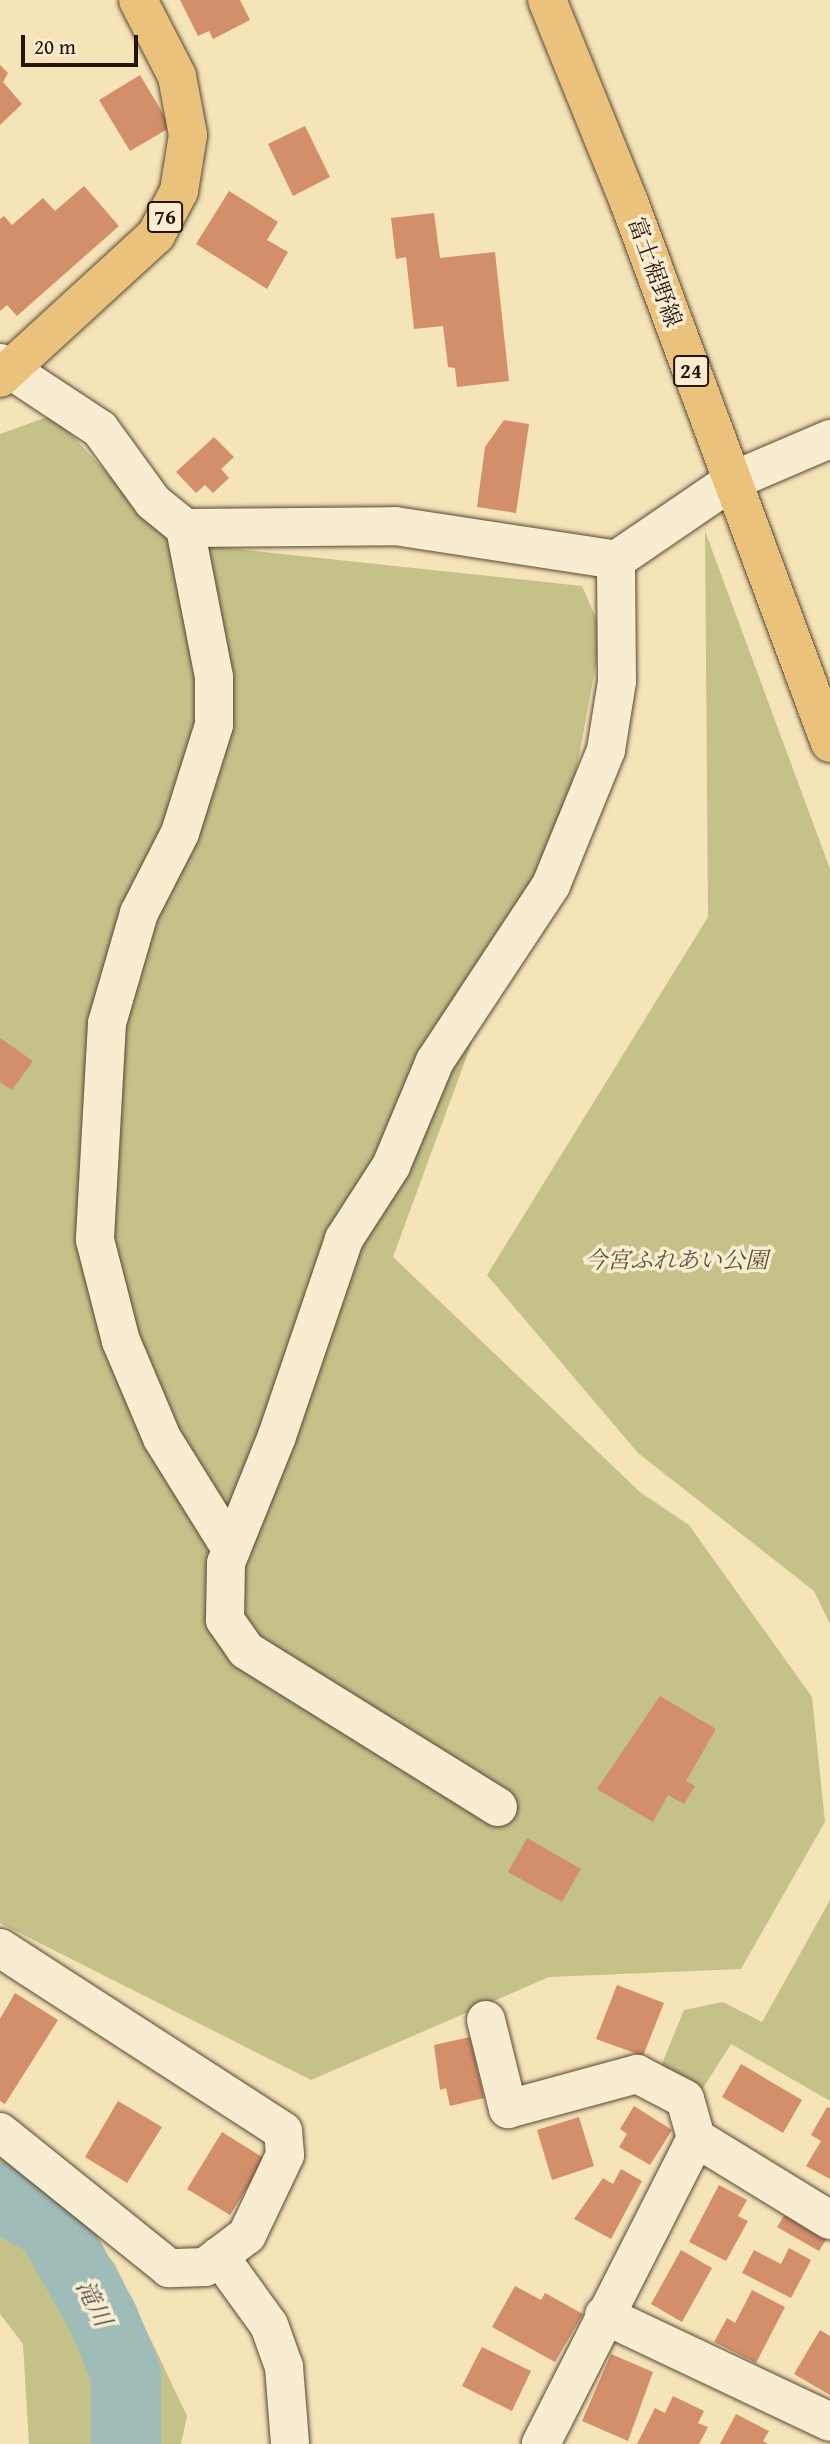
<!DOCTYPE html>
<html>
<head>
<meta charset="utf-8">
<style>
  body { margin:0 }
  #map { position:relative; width:830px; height:2444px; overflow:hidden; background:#f5e4b8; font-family:"Gentium Book Plus","Noto Serif JP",serif }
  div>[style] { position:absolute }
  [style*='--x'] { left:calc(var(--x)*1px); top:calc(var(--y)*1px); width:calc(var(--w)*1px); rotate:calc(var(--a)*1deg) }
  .green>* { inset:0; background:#c4c189 }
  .river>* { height:70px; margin:-35px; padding:0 35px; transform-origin:35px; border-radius:35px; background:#a0bcb9 }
  .building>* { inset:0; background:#d28f6a }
  .roads { filter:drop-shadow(0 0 2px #5a4837) drop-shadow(0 0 2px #5a4837) }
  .minor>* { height:38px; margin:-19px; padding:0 19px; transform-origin:19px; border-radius:19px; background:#f8edd1 }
  .primary>* { height:38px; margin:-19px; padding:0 19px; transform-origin:19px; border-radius:19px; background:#eac27c }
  span { translate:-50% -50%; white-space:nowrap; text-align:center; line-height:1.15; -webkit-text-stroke:7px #f8edd1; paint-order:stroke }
  .shield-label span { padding:2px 5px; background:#f8edd1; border:2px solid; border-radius:5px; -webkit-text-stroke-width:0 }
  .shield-label { font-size:21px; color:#26140c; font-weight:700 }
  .street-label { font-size:23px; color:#26140c }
  .park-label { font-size:23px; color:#5d5138; font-style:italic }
  .water-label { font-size:24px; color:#514f49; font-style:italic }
  .scale { position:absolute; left:21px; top:35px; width:117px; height:32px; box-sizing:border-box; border:4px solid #26140c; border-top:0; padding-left:9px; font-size:21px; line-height:24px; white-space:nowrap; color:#26140c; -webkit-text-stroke:5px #f8edd1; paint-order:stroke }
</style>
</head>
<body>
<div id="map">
  <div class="green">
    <i style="clip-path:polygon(53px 415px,171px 542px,582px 586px,602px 632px,573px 788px,519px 914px,393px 1257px,640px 1492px,689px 1525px,812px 1697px,825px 1822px,741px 1969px,549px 1977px,311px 2080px,0 1923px,0 434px)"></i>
    <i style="clip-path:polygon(705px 531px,830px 869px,830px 1624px,814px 1591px,638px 1453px,487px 1275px,708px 917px)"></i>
    <i style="clip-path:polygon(830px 1900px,830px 2101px,731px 2044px,696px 2099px,657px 2076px,684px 2010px,723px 2002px,762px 2022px)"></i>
    <i style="clip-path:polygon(0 2154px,68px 2210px,115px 2264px,187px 2416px,181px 2444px,29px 2444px,23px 2344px,0 2314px)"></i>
  </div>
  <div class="river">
    <i style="--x:0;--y:2197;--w:58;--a:28.8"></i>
    <i style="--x:51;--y:2225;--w:107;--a:60.8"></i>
    <i style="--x:103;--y:2318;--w:61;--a:67.7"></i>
    <i style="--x:126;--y:2374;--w:70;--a:90"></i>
  </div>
  <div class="building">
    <i style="clip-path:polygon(180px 0,240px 0,250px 20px,213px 39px,209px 31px,198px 36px)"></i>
    <i style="clip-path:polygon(0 65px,8px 73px,3px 82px,22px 104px,0 125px)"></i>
    <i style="clip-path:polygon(140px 75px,171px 127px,130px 151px,99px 100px)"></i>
    <i style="clip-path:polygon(305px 126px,330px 177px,293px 196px,268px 144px)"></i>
    <i style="clip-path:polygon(84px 186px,119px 226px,17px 316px,7px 305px,0 311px,0 219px,4px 216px,12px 225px,43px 198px,55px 211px)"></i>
    <i style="clip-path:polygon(229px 191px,278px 222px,267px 240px,288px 252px,267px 289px,196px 244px)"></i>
    <i style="clip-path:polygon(434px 213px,440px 258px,495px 252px,509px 381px,457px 387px,455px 368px,448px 367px,443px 326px,414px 329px,406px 257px,396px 259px,391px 218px)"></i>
    <i style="clip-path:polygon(504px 420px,529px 424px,516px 513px,477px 507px,485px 447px)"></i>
    <i style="clip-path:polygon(214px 437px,234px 457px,221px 469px,229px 478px,213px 493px,205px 485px,196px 493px,176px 472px)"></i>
    <i style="clip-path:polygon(0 1038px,33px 1061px,12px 1090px,0 1082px)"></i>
    <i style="clip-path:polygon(660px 1696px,716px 1729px,686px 1781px,695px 1786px,684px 1804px,668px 1795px,653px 1822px,597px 1789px)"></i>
    <i style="clip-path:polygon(527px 1838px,581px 1869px,562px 1902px,508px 1872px)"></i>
    <i style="clip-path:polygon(617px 1985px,664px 2003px,643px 2056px,596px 2039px)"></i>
    <i style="clip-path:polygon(15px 1993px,58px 2020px,5px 2104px,0 2101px,0 2019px)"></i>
    <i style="clip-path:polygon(470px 2037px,484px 2098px,450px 2106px,446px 2088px,440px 2090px,434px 2045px)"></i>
    <i style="clip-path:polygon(741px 2064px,802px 2100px,783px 2133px,722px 2097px)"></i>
    <i style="clip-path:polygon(118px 2101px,162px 2127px,127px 2183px,85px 2157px)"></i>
    <i style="clip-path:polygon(634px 2106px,672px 2130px,650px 2165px,619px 2147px,627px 2134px,620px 2129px)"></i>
    <i style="clip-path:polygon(827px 2107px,830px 2108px,830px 2179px,806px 2166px,821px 2141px,811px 2135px)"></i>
    <i style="clip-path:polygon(579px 2117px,594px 2166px,552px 2180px,537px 2130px)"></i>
    <i style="clip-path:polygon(222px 2132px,265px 2159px,230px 2215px,187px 2189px)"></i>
    <i style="clip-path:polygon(621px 2169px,642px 2181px,611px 2239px,574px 2219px,603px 2178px,613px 2184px)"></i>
    <i style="clip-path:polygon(719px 2185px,747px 2200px,738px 2216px,748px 2221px,726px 2261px,689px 2242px)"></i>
    <i style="clip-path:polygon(787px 2211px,829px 2235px,819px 2251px,777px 2227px)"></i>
    <i style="clip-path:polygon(789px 2248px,811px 2260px,791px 2298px,742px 2273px,754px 2250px,781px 2264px)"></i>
    <i style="clip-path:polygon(681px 2250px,712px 2268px,682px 2322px,651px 2304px)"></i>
    <i style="clip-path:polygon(515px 2286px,541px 2300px,545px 2293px,583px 2314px,555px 2362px,492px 2327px)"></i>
    <i style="clip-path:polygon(752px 2290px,785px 2307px,756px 2363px,714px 2342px,727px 2318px,735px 2323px)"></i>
    <i style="clip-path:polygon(820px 2330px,830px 2336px,830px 2395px,794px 2374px)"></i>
    <i style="clip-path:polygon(482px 2347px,531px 2371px,512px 2411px,462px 2386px)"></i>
    <i style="clip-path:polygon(611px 2354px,653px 2372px,628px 2441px,582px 2421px)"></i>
    <i style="clip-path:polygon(673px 2396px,704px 2411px,698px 2423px,708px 2427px,699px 2444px,637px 2444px,655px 2408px,665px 2413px)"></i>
    <i style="clip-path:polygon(736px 2414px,769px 2431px,763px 2441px,768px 2444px,720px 2444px)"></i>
  </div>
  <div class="roads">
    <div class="minor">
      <i style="--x:0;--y:363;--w:120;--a:33.4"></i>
      <i style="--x:100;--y:429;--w:90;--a:54"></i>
      <i style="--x:153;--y:502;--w:41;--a:39.1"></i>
      <i style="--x:185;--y:528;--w:210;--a:-0.5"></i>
      <i style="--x:395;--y:526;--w:224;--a:8.7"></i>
      <i style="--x:616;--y:560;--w:140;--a:-34.3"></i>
      <i style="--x:732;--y:481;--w:107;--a:-23.2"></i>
      <i style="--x:185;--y:528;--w:152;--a:79"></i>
      <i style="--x:214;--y:677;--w:48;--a:90"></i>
      <i style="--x:214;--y:725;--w:113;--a:107.5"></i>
      <i style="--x:180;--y:833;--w:90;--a:117.1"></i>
      <i style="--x:139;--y:913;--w:115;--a:106.2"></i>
      <i style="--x:107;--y:1023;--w:217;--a:93.2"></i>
      <i style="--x:95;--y:1240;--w:104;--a:75.6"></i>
      <i style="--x:121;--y:1341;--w:105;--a:67.1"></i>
      <i style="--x:162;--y:1438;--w:131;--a:58.1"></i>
      <i style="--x:498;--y:1807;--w:297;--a:-148.1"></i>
      <i style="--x:246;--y:1650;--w:37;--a:-125"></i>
      <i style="--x:225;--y:1620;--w:57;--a:-89"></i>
      <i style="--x:226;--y:1563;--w:137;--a:-68.1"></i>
      <i style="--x:277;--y:1436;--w:208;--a:-71.2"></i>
      <i style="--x:344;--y:1239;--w:87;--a:-57.2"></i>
      <i style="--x:391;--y:1166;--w:114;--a:-67.3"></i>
      <i style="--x:435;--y:1061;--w:211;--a:-56.6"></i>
      <i style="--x:551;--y:885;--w:146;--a:-67.8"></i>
      <i style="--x:606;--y:750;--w:70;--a:-80.9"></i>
      <i style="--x:617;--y:681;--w:121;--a:-90.5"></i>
      <i style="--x:0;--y:1948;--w:337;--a:32.9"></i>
      <i style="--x:283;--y:2131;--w:24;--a:85"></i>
      <i style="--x:285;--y:2155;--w:89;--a:115.4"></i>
      <i style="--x:247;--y:2235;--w:53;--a:142.7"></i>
      <i style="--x:205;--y:2267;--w:36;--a:178"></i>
      <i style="--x:169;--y:2268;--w:217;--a:-141.2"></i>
      <i style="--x:486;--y:2020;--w:92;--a:76.1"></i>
      <i style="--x:508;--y:2109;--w:134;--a:-15.2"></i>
      <i style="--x:637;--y:2074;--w:54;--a:27.5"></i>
      <i style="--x:685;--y:2099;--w:41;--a:74.2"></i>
      <i style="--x:696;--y:2138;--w:343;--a:116.9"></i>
      <i style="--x:696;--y:2138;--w:157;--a:31.5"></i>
      <i style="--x:219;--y:2256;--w:85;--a:54.1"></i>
      <i style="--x:269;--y:2325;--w:45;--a:70.3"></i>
      <i style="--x:284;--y:2367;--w:77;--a:85.5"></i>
      <i style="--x:604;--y:2315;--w:250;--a:25.3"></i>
    </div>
    <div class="primary">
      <i style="--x:547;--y:0;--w:218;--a:67.9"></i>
      <i style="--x:629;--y:202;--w:577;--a:69.62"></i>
      <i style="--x:0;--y:378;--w:212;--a:-42.5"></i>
      <i style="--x:156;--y:235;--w:50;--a:-62.4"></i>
      <i style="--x:179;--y:191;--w:57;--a:-80.9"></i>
      <i style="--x:188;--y:135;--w:60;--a:-100.6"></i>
      <i style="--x:177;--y:76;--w:85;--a:-117.2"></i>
    </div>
  </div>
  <div class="shield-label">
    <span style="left:165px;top:217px">76</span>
    <span style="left:691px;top:371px">24</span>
  </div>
  <div class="street-label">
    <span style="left:655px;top:272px;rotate:70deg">富士裾野線</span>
  </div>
  <div class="park-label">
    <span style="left:676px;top:1260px">今宮ふれあい公園</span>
  </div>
  <div class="water-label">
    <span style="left:94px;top:2303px;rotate:63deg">滝川</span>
  </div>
  <div class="scale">20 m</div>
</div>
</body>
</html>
